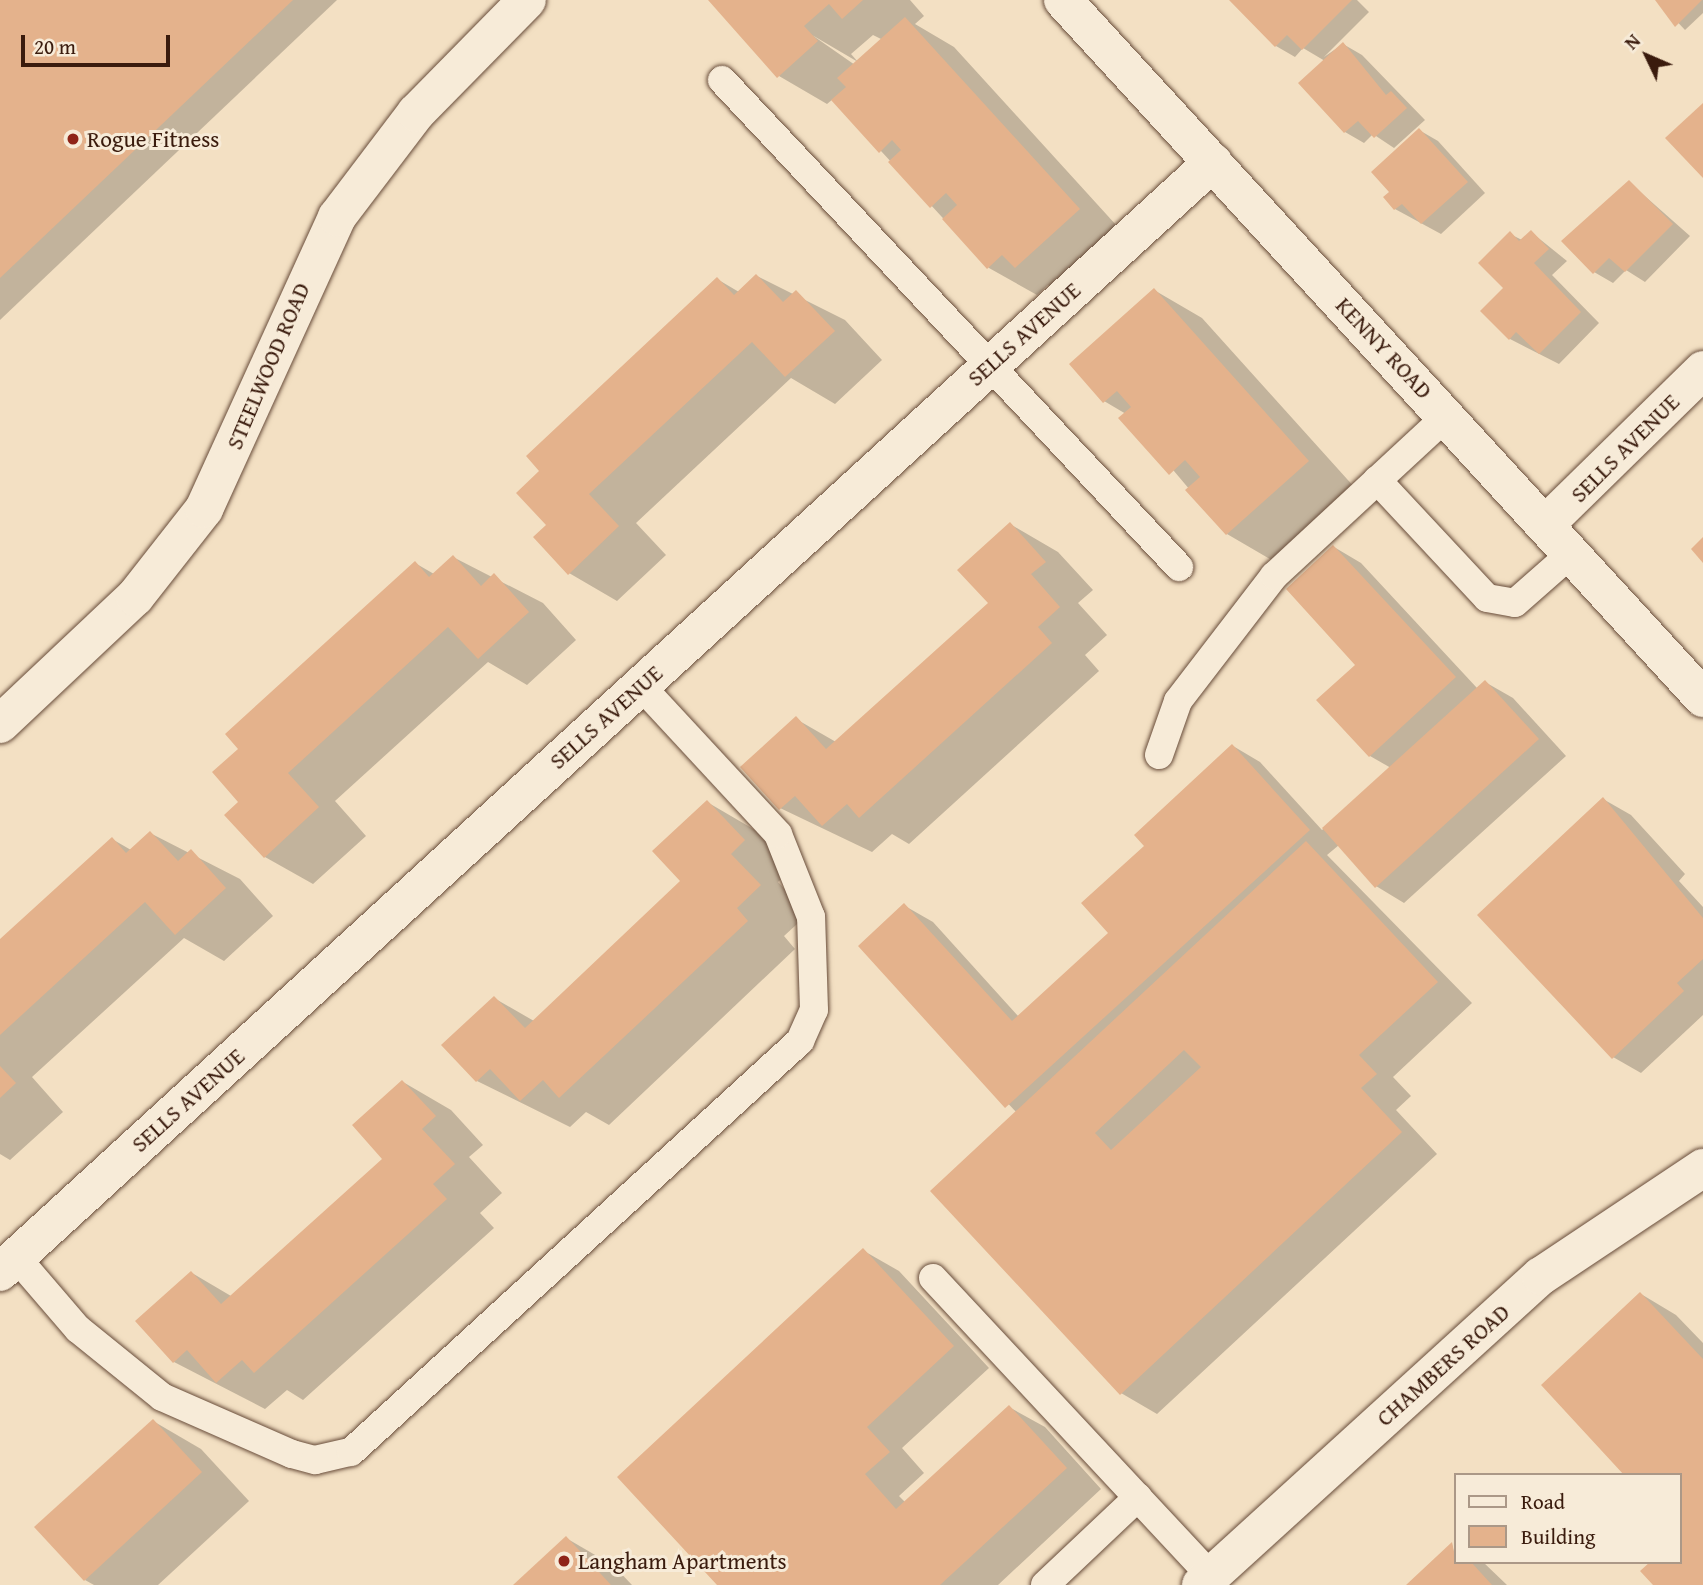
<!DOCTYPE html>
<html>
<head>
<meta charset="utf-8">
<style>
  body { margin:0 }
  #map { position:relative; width:1703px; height:1585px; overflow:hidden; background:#f3e0c3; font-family:"Gentium Book Plus",serif }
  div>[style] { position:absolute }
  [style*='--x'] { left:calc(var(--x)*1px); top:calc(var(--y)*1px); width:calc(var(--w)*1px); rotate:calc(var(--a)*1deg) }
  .shadow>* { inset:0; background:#0003 }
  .building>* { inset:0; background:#e4b28c }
  .roads { filter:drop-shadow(0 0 2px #684c3a) drop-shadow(0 0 2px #684c3a) }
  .lane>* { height:28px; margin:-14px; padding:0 14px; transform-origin:14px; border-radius:14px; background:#f7ebd8 }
  .street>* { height:38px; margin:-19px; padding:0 19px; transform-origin:19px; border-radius:19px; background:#f7ebd8 }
  .secondary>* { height:38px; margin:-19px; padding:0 19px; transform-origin:19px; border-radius:19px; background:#f7ebd8 }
  .dots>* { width:19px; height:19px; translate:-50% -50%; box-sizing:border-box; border:4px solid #f7ebd8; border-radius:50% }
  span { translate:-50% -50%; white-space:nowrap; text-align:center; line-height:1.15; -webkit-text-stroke:6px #f7ebd8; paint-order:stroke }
  .poi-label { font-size:23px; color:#3a1b0d }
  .left { translate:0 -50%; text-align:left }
  .street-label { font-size:23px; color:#3a1b0d }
  .legend { position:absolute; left:1454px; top:1473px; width:228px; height:91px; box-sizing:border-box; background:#f7ebd8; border:2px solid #ab9887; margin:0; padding:9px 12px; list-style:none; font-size:21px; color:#3a1b0d }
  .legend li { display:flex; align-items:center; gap:14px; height:35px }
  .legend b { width:35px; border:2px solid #ab9887 }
  .north { position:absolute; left:1612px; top:21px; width:70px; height:70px; -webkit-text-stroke:5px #f7ebd8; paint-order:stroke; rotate:314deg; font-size:19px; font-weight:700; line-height:28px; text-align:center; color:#3a1b0d }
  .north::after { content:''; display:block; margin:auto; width:24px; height:32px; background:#3a1b0d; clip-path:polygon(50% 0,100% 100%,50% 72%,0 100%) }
  .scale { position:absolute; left:21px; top:35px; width:149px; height:32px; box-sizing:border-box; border:4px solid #3a1b0d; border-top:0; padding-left:9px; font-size:21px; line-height:24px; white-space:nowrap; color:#3a1b0d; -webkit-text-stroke:5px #f7ebd8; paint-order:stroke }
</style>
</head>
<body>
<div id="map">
  <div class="shadow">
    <i style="clip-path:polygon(0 0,337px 0,0 320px)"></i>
    <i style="clip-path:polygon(evenodd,712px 0,910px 0,924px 16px,915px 24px,954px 47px,1127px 237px,1064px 294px,1048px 285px,1037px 295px,989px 268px,833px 99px,827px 104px,779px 76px,712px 0,812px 35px,858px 62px,855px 65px,812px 35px,712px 0,873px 35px,883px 40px,858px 62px,851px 54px,873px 35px)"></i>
    <i style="clip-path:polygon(1232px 0,1357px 0,1369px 12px,1324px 57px,1343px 44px,1362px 55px,1425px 120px,1394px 148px,1373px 134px,1364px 143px,1345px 132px,1325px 61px,1303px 48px,1295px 57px,1276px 46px)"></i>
    <i style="clip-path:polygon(1657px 0,1703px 0,1703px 13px,1685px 30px)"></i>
    <i style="clip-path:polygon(1419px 130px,1438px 141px,1485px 193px,1441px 234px,1395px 209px,1392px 192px)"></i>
    <i style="clip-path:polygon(1629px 182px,1690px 236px,1645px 282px,1626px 270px,1613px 283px,1594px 272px)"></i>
    <i style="clip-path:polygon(1531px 232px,1567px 261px,1552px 275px,1599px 323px,1559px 364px,1510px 339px,1483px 311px,1506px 288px,1510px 234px,1522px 240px)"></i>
    <i style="clip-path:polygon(757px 276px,845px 320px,882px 360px,835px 404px,791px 378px,636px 523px,666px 555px,617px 601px,569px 573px,548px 525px,542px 471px,717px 279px,739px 292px)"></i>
    <i style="clip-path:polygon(1154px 290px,1202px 318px,1356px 489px,1275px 562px,1227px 534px,1126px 414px,1104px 401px)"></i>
    <i style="clip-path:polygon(1010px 524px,1058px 552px,1093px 590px,1078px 603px,1107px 635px,1085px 655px,1099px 671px,909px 844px,892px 834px,872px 852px,780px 808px,796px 719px,836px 742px,990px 603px)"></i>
    <i style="clip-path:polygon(1334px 547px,1361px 563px,1477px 688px,1485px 682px,1513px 698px,1566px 756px,1404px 903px,1376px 886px,1339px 845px,1327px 855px,1472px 1003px,1393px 1077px,1411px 1096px,1396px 1110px,1437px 1154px,1157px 1414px,1121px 1393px,1017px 1113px,860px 946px,905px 906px,933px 922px,1019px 1017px,1111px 933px,1147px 846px,1233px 746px,1260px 762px,1322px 830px,1391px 768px,1370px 756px,1319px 700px,1357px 665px)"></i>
    <i style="clip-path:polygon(453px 557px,543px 603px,576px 640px,527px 685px,488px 662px,335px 801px,366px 836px,313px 884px,265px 857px,241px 802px,241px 749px,415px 563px,434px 574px)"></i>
    <i style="clip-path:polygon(1603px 799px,1631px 815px,1685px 874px,1679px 881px,1703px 907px,1703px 1015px,1641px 1073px,1613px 1057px)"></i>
    <i style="clip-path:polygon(707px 802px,755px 830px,792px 869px,778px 882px,808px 914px,784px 936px,795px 949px,609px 1125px,586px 1112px,570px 1127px,477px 1081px,494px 998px,534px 1021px,682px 881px)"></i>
    <i style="clip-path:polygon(150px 833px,240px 879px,273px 916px,224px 961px,184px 938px,32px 1077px,63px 1112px,10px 1160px,0 1154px,0 942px,112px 839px,131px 850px)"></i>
    <i style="clip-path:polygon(403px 1082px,451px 1110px,483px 1145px,469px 1157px,502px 1193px,480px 1213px,494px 1228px,303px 1400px,287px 1390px,265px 1409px,174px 1362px,137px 1321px,192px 1273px,231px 1296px,385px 1159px)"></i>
    <i style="clip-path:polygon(864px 1251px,899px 1271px,989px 1368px,902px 1448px,924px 1473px,899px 1496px,905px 1502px,1009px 1407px,1045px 1427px,1101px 1489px,998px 1585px,719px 1585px)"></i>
    <i style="clip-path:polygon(1641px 1294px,1676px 1315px,1703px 1343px,1703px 1585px,1656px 1585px,1680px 1562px,1680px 1475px)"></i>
    <i style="clip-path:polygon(153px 1421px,201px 1449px,249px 1501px,158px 1585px,94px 1585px,85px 1580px)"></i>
    <i style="clip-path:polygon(566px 1538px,614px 1566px,632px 1585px,515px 1585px)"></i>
    <i style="clip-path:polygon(1452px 1544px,1456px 1562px,1483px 1562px,1507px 1585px,1408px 1585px)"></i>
  </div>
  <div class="building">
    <i style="clip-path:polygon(0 0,293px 0,0 278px)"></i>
    <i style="clip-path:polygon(708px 0,863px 0,842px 19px,829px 4px,804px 26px,818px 41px,777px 78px)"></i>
    <i style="clip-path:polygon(1229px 0,1352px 0,1302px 50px,1287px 35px,1275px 47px)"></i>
    <i style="clip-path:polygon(1655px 0,1702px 0,1675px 27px)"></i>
    <i style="clip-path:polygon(905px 17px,1080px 209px,1015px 268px,1002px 255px,987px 269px,942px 219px,957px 205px,946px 193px,930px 208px,888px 162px,901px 150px,892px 140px,879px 153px,831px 100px,846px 87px,837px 78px)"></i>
    <i style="clip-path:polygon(1343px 42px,1386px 95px,1391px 91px,1407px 108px,1374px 138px,1358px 121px,1344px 133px,1298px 83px)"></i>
    <i style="clip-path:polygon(1703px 103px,1703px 178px,1665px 138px)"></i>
    <i style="clip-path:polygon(1419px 128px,1468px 182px,1421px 224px,1402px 204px,1394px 210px,1383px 197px,1389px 192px,1371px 172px)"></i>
    <i style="clip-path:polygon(1629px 180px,1673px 224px,1625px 272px,1609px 258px,1593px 274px,1561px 241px)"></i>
    <i style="clip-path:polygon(1531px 230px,1549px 249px,1534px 263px,1581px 312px,1539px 354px,1516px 332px,1509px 340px,1480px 311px,1503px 288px,1478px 263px,1510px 231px,1519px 241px)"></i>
    <i style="clip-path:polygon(756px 274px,783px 302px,796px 290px,835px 331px,785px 377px,752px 342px,589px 494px,619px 526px,568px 575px,533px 537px,546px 525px,516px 493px,539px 471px,526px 456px,717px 277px,734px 295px)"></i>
    <i style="clip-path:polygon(1154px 288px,1309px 461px,1226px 535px,1185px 490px,1200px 477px,1185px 460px,1169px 475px,1118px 418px,1131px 407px,1117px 391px,1103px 403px,1069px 364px)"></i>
    <i style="clip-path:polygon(1010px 522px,1046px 562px,1031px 574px,1060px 607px,1038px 627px,1052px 643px,859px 818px,847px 804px,822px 826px,795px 796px,779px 810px,740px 767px,796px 716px,826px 749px,988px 603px,957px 570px)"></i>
    <i style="clip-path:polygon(1703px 537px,1703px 563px,1691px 549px)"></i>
    <i style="clip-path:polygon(1333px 545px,1456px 677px,1369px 757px,1316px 700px,1355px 665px,1286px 589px)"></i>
    <i style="clip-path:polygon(453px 555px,481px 586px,494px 573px,529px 612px,478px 659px,448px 627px,288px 773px,319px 807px,264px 858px,224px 815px,238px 802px,212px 772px,238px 749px,225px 734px,415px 561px,429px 577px)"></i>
    <i style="clip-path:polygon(1485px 680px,1539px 739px,1375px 888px,1322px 828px)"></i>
    <i style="clip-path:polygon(1232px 744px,1310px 830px,1005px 1108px,858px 946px,904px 903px,1012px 1021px,1108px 933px,1081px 903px,1144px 846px,1134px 835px)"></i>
    <i style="clip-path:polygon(1603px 797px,1703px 918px,1703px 959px,1677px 983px,1684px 991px,1612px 1059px,1477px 915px)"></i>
    <i style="clip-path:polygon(707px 800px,745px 840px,731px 854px,761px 885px,737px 908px,748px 921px,559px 1098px,543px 1080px,520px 1101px,490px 1069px,476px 1082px,441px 1045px,494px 996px,525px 1028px,680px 881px,652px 851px)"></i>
    <i style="clip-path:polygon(150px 831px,178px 861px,191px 849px,226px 888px,175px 935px,145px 902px,0 1035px,0 939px,112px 837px,126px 853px)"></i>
    <i style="clip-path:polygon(evenodd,1306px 841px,1438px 982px,1359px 1055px,1377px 1074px,1361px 1088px,1402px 1132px,1120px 1395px,930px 1191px,1306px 841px,1184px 1050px,1201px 1067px,1111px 1150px,1095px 1133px,1184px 1050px)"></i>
    <i style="clip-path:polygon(0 1066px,16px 1083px,0 1098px)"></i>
    <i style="clip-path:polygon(402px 1080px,436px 1116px,422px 1129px,455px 1164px,433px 1184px,447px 1199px,254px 1373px,242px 1360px,216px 1383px,187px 1350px,173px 1363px,135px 1321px,191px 1271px,221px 1304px,382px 1159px,352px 1125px)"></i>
    <i style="clip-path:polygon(863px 1248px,954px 1346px,867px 1427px,890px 1452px,865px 1474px,896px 1509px,1009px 1405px,1067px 1468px,940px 1585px,717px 1585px,617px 1477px)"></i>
    <i style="clip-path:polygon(1640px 1292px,1703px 1359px,1703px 1585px,1653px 1585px,1640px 1571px,1650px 1562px,1680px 1562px,1680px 1475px,1624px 1475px,1541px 1385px)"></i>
    <i style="clip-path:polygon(153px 1419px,202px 1472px,84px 1581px,34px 1527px)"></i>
    <i style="clip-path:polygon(566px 1536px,611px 1585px,513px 1585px)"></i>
    <i style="clip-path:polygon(1452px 1542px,1456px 1562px,1471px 1562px,1492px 1585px,1406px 1585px)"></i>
  </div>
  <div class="roads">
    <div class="lane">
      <i style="--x:722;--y:80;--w:668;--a:46.82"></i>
      <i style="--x:1377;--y:480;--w:161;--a:47"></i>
      <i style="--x:1487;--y:598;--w:28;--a:10"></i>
      <i style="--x:1515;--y:603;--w:76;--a:-41.3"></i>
      <i style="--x:1159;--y:755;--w:57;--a:-70.6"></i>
      <i style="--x:1178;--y:701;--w:158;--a:-52.5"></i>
      <i style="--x:1274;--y:576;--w:236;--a:-42.8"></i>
      <i style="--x:16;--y:1257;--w:95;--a:49.3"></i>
      <i style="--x:78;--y:1329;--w:108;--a:39"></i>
      <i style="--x:162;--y:1397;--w:142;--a:23.7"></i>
      <i style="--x:292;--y:1454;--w:24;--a:15"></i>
      <i style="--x:315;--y:1460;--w:37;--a:-13"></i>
      <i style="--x:351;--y:1452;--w:609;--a:-42.47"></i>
      <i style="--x:800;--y:1041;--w:34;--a:-66"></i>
      <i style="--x:814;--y:1010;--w:93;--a:-91.8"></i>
      <i style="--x:811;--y:917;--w:89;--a:-111.7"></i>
      <i style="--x:778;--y:834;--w:203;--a:-132.8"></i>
      <i style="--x:933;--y:1278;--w:408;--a:47"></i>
      <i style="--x:1045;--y:1585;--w:128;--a:-43.4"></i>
    </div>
    <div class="street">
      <i style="--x:1546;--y:524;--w:220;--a:-44.4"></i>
      <i style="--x:0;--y:724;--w:185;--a:-43.3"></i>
      <i style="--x:135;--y:597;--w:112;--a:-51.9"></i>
      <i style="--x:204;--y:509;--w:321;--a:-65.5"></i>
      <i style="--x:337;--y:217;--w:131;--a:-52.8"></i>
      <i style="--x:416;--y:113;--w:158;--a:-45.5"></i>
      <i style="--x:0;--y:1272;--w:1644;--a:-42.46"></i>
      <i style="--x:1201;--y:1585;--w:459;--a:-42.3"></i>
      <i style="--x:1541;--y:1276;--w:195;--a:-33.7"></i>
    </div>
    <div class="secondary">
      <i style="--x:1063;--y:0;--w:947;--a:47.48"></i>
    </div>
  </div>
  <div class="dots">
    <i style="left:73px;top:139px;background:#8f2418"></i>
    <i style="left:564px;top:1561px;background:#8f2418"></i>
  </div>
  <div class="poi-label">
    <span class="left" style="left:87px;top:139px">Rogue Fitness</span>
    <span class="left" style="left:578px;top:1561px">Langham Apartments</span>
  </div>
  <div class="street-label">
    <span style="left:1024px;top:334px;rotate:-42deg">SELLS AVENUE</span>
    <span style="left:1384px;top:348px;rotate:47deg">KENNY ROAD</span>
    <span style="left:268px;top:366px;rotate:-67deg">STEELWOOD ROAD</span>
    <span style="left:1625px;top:448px;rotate:-45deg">SELLS AVENUE</span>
    <span style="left:606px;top:717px;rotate:-42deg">SELLS AVENUE</span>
    <span style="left:188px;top:1100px;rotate:-42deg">SELLS AVENUE</span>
    <span style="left:1443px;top:1365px;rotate:-42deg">CHAMBERS ROAD</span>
  </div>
  <ul class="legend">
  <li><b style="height:9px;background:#f7ebd8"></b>Road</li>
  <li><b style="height:19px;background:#e4b28c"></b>Building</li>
  </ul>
  <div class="north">N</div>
  <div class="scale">20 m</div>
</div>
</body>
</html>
